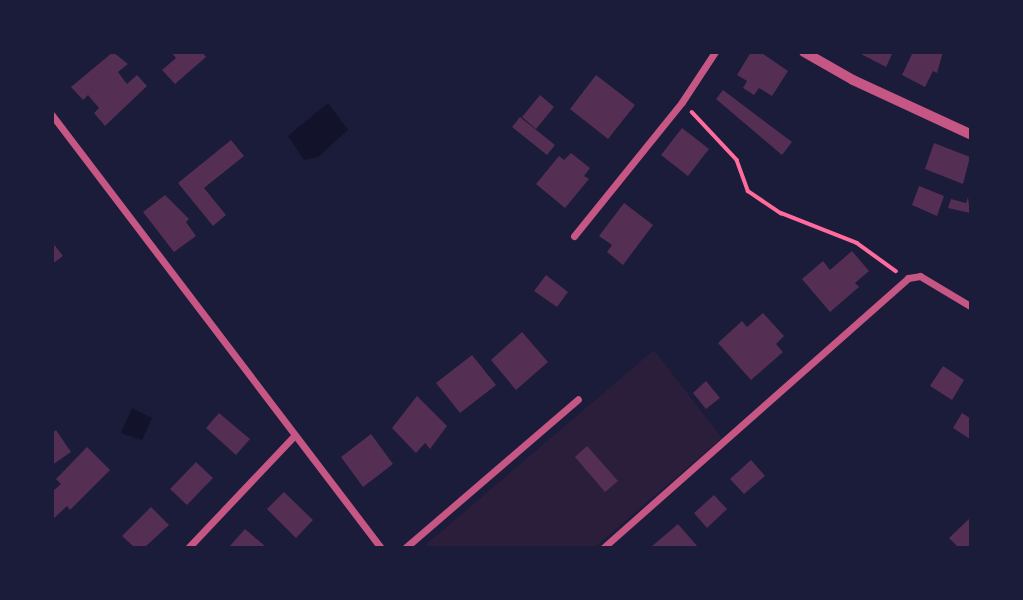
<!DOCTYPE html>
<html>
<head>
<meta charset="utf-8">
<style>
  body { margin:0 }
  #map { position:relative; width:1023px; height:600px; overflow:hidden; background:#1b1b3a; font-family:Commissioner,sans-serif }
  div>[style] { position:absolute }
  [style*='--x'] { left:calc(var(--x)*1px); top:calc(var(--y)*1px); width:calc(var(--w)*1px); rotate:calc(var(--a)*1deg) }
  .green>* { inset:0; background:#2a1e3b }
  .water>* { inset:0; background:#12122b }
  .building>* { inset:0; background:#542f53 }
  .path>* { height:3.5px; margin:-1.75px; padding:0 1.75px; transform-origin:1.75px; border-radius:1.75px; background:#ff6b9d }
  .minor>* { height:7px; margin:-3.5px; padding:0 3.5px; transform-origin:3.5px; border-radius:3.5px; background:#c65784 }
  .tertiary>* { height:10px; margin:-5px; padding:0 5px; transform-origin:5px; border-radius:5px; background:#c65784 }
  span { translate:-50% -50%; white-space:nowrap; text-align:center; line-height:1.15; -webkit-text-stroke:7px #1b1b3a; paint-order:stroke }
  .frame { position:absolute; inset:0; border:54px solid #1b1b3a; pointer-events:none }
</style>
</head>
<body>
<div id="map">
  <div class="green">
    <i style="clip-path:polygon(654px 350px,722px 438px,595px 547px,422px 548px)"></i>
  </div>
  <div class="water">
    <i style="clip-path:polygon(328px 103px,348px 130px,318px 157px,304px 160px,288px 136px)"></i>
    <i style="clip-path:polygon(132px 408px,152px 418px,142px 440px,121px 433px)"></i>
  </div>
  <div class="building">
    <i style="clip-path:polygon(113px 52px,128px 64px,118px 72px,127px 84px,137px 75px,147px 86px,105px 126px,94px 113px,99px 108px,88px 95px,83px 100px,71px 87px)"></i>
    <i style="clip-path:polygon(171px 52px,202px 52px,206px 57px,175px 84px,162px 70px,176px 58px)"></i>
    <i style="clip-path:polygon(751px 52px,760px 52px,788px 71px,772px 96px,759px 88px,754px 95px,743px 88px,747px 81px,737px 75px)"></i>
    <i style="clip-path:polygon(857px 52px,893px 52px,886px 67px)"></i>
    <i style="clip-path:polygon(913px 52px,943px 52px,937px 73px,933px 71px,925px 87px,902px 75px)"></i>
    <i style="clip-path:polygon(596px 75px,635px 105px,608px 139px,570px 109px)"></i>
    <i style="clip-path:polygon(723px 90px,792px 142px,782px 155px,716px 99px)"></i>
    <i style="clip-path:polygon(540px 95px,554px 107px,536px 129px,522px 117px)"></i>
    <i style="clip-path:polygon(520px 117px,555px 145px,547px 155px,512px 127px)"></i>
    <i style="clip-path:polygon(682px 128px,709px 149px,688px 176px,661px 155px)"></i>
    <i style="clip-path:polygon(231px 140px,244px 156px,204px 188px,226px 215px,213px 226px,178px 183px)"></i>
    <i style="clip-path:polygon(934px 143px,970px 157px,963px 184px,925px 169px)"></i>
    <i style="clip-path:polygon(571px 153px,590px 168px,584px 176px,589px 179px,565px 208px,536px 184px,559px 156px,564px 160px)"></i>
    <i style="clip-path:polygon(919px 186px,944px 196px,937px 216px,912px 205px)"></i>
    <i style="clip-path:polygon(165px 195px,189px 219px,186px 222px,196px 236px,174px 252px,143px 212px)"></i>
    <i style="clip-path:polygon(968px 197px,970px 213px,948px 208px,951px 199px,966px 203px)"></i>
    <i style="clip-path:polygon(624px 203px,653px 225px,623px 265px,607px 252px,612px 245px,599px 236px)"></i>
    <i style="clip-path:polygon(52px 242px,63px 256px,52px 264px)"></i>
    <i style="clip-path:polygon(852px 251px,869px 271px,855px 283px,859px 287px,830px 312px,802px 279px,823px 261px,830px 270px)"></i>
    <i style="clip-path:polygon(546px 275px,568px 292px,557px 307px,534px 291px)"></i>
    <i style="clip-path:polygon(763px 313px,784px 336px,776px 344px,783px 352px,751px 380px,718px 343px,742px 321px,747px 327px)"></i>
    <i style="clip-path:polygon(522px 332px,548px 362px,516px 390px,491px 360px)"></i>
    <i style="clip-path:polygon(472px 355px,496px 385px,460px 413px,436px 383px)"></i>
    <i style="clip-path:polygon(943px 366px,964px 380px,952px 400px,930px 386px)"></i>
    <i style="clip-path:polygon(706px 381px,720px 398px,706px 409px,693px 393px)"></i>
    <i style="clip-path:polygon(417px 396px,447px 426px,430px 449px,425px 443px,416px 453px,392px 428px)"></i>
    <i style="clip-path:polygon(219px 413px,250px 439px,236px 455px,206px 428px)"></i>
    <i style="clip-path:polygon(962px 413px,970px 418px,970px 439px,953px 428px)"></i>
    <i style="clip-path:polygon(56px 430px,71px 452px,52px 465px,52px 433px)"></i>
    <i style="clip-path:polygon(371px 434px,393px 464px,363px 487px,341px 457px)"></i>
    <i style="clip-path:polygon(587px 446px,618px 481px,605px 492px,575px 457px)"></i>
    <i style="clip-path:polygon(87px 447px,110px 470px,70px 510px,67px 506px,52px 520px,52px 492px,61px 484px,56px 479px)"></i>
    <i style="clip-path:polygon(751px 460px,765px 476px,744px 494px,730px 479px)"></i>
    <i style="clip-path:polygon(196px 462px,213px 478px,187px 505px,170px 489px)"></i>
    <i style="clip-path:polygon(284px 492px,313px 520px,296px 538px,267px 509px)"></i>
    <i style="clip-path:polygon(714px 495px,727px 509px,707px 528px,694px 513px)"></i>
    <i style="clip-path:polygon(151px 507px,169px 525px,145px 547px,134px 547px,122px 536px)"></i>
    <i style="clip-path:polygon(970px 518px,970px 547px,958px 547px,949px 538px)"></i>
    <i style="clip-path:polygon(678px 524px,698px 547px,651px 547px)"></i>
    <i style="clip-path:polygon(245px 529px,266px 547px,229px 547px)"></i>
  </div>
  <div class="path">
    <i style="--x:692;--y:112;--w:66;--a:46.8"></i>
    <i style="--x:737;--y:160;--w:33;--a:70"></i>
    <i style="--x:748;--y:191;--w:40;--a:34"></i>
    <i style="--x:781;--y:213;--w:82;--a:21.5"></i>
    <i style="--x:857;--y:243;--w:48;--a:35.7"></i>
  </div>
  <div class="minor">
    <i style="--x:52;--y:115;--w:544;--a:52.77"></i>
    <i style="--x:574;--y:236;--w:172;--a:-51.1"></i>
    <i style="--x:682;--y:102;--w:60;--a:-56.6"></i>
    <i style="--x:188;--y:548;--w:154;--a:-46.6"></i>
    <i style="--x:405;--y:548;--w:228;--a:-40.7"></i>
    <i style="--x:603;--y:548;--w:407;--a:-41.5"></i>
    <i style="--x:908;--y:278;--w:12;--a:-9"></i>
    <i style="--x:920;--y:276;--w:58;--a:31"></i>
  </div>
  <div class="tertiary">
    <i style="--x:804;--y:52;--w:56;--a:29.7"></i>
    <i style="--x:853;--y:80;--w:129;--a:24.8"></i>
  </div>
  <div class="frame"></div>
</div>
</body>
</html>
